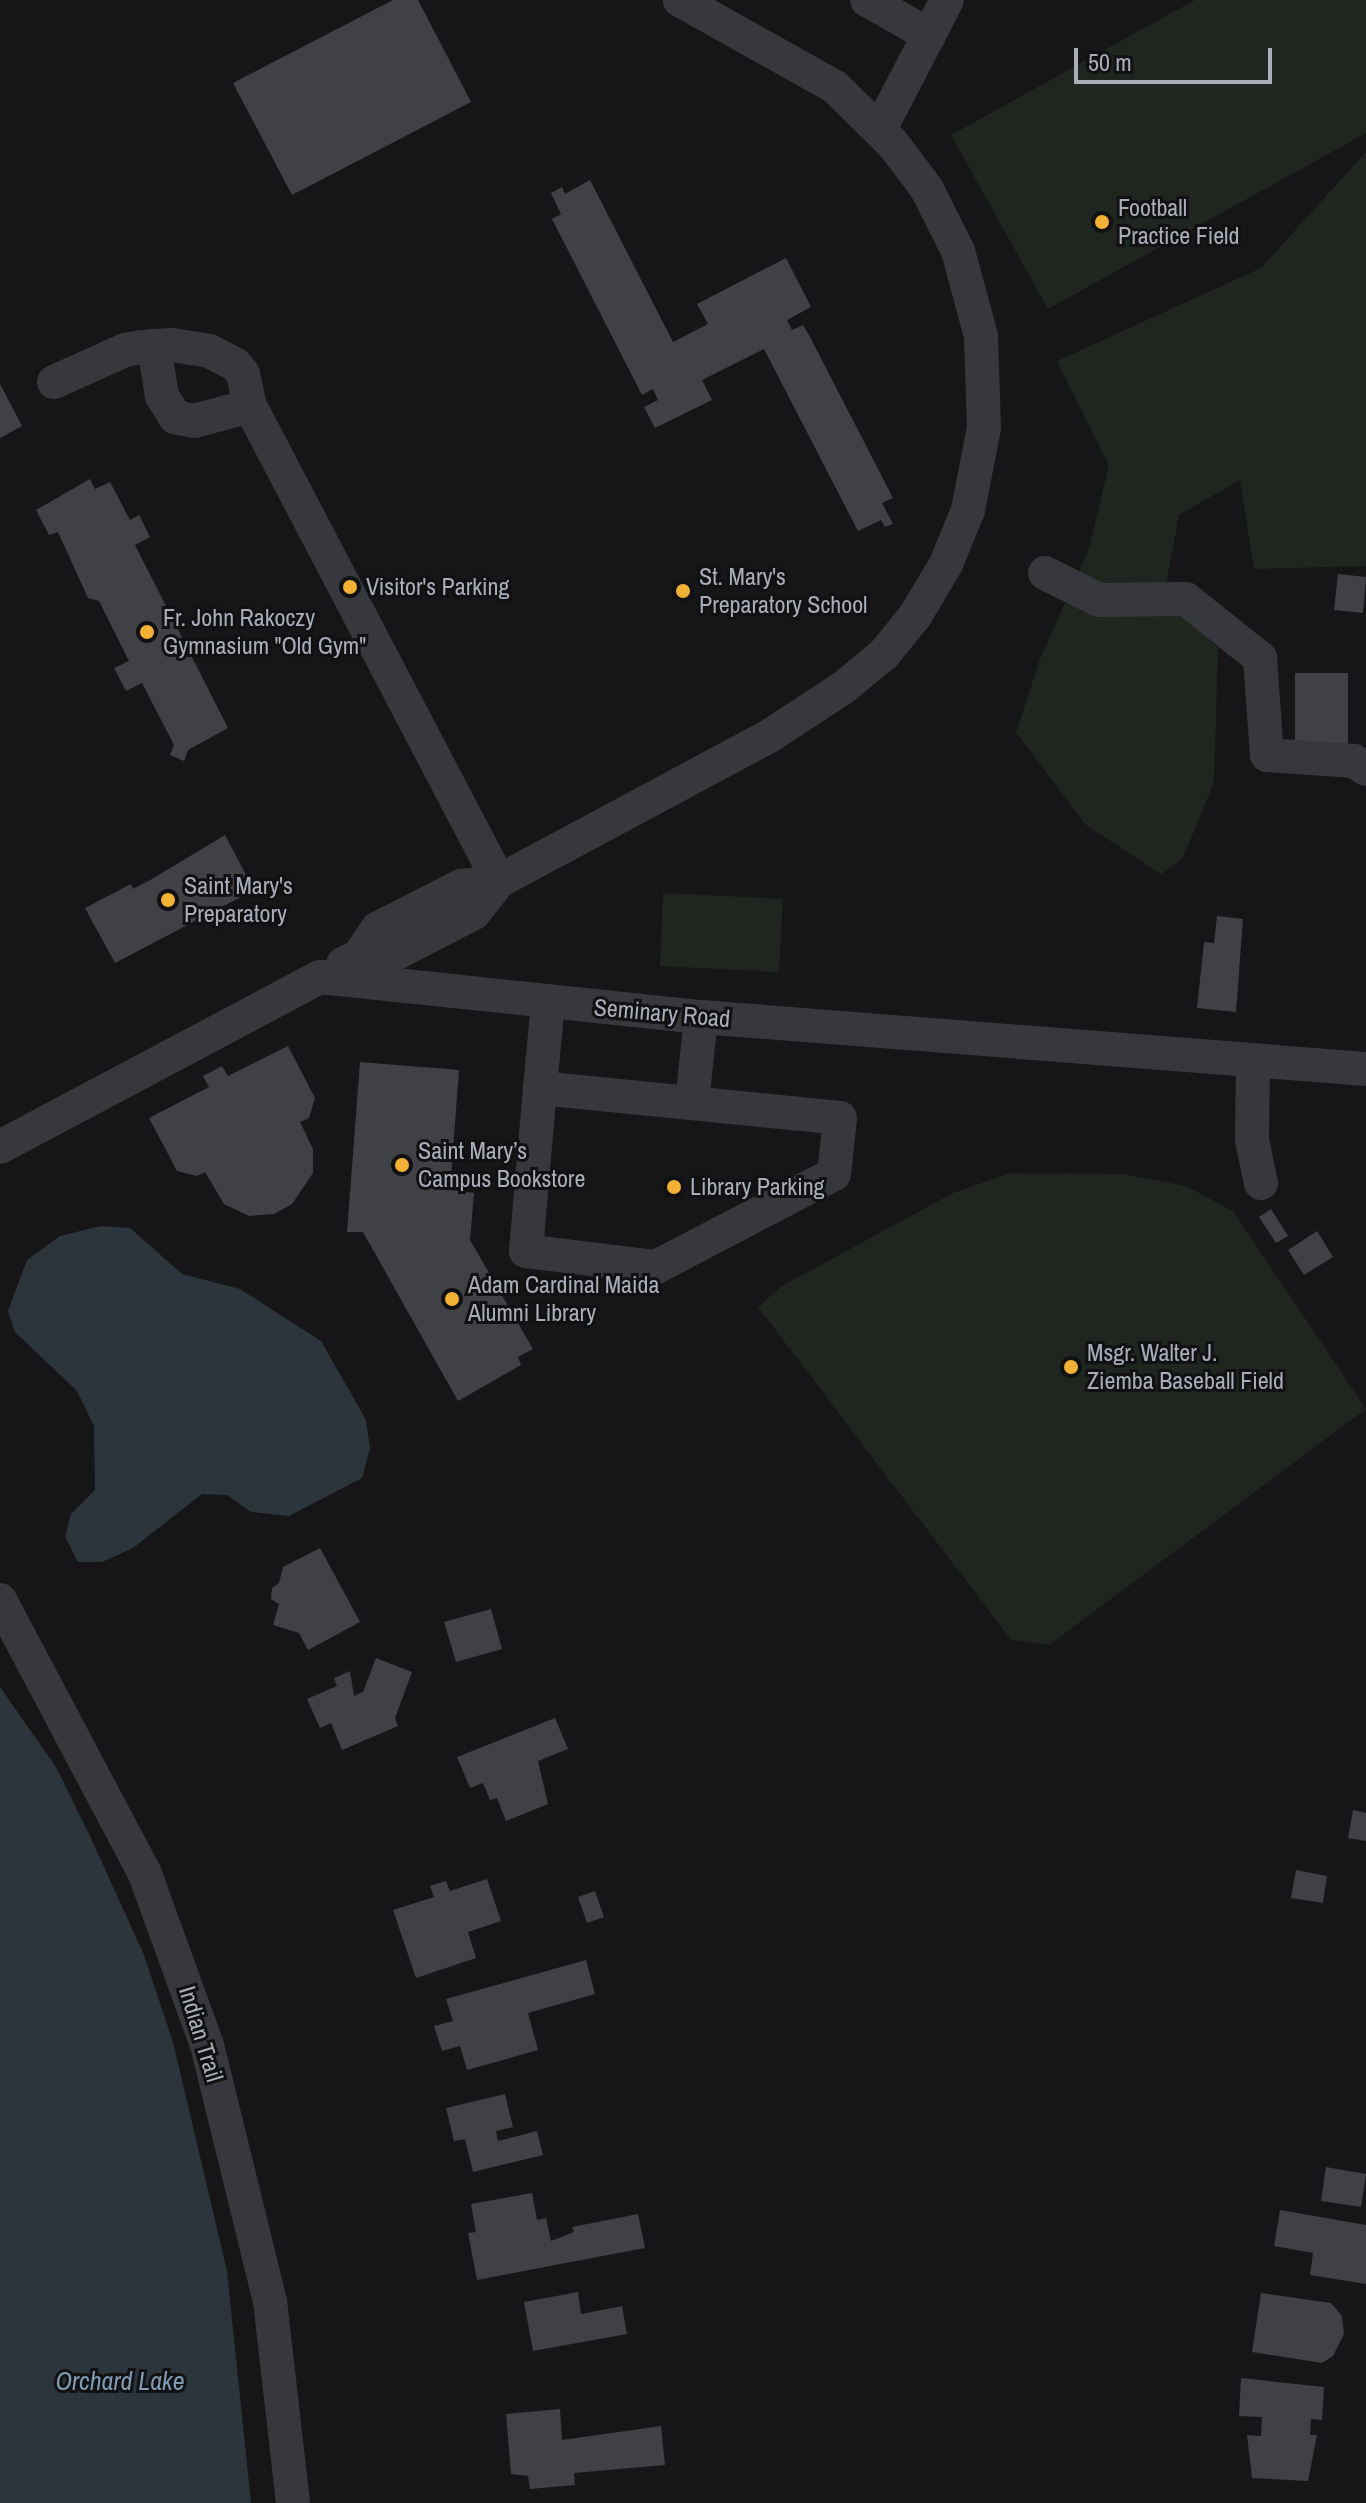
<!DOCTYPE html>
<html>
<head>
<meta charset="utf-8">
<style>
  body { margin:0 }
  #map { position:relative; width:1366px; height:2503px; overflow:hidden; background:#161618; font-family:"Archivo Narrow",sans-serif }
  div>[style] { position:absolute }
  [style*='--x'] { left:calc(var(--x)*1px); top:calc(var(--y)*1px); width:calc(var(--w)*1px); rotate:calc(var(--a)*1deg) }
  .green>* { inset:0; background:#1e261f }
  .water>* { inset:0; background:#2c353c }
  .building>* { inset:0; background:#404145 }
  .minor>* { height:34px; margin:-17px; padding:0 17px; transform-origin:17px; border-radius:17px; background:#37383d }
  .dots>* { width:22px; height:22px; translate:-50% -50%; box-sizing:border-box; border:4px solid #111113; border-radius:50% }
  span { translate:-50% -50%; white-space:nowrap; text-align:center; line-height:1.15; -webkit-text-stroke:6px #111113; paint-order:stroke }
  .poi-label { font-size:24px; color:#a8adb8 }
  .left { translate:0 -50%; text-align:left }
  .street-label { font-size:24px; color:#a8adb8 }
  .water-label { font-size:26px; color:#7f9bb3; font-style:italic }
  .scale { position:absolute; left:1074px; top:48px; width:198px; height:36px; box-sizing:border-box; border:4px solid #a8adb8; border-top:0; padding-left:10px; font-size:24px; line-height:28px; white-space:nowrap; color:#a8adb8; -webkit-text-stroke:6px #111113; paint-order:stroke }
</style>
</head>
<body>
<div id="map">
  <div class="green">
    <i style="clip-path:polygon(1195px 0,1366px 0,1366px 133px,1048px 309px,951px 135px)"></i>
    <i style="clip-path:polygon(1366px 152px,1366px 566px,1254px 569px,1240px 480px,1179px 515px,1164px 595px,1218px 648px,1214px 782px,1183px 858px,1161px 874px,1086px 825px,1016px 733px,1040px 659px,1089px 549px,1109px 465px,1057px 361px,1261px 268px)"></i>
    <i style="clip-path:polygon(663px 893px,783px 899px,779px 972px,660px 966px)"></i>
    <i style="clip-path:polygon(1010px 1173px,1123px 1174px,1186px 1186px,1233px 1211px,1366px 1409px,1049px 1645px,1011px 1640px,758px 1307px,782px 1286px,953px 1193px)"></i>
  </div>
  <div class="water">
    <i style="clip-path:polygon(101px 1226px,130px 1228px,182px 1274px,240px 1289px,321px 1341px,366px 1420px,370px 1448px,362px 1478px,289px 1516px,251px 1512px,227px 1495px,202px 1494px,133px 1548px,102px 1562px,78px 1562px,65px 1537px,71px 1514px,95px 1490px,94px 1426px,77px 1391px,15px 1332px,8px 1311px,27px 1260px,60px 1236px)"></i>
    <i style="clip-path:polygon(0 1687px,56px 1767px,89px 1834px,144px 1955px,173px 2042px,227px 2271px,251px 2503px,0 2503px)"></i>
  </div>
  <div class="building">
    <i style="clip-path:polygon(393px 0,418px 0,471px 102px,292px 195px,233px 83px)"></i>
    <i style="clip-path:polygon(590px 180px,673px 342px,708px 324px,697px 304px,786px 258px,811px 307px,787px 320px,792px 330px,803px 325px,810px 337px,893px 498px,882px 503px,893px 524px,885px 527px,881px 520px,858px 531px,764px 349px,702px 380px,712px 400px,655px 428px,644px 407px,658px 400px,653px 389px,642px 395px,552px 219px,561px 214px,551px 193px,562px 187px,565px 194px)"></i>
    <i style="clip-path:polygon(0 384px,22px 426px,0 438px)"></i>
    <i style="clip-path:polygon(90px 479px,95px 489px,110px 482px,130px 520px,139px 515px,150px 537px,135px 545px,228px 728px,188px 750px,184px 761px,170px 755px,174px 745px,142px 683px,126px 691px,114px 668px,129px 661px,99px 601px,88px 598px,58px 532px,49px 535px,36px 510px)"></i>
    <i style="clip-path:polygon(1338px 574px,1366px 577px,1363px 613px,1334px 610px)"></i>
    <i style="clip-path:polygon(1295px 673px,1348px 673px,1348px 746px,1295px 746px)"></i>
    <i style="clip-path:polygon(225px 835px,254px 890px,115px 963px,85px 908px,131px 884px,133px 889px,152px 879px)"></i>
    <i style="clip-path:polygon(1217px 916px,1243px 919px,1236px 1012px,1197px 1008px,1204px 942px,1214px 943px)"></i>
    <i style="clip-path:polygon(288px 1046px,315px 1098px,309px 1118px,300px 1122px,313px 1149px,313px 1173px,292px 1204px,274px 1214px,249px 1216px,224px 1204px,205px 1172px,197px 1176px,177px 1171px,149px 1118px,209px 1087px,203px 1076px,222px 1066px,228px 1076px)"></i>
    <i style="clip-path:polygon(360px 1062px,459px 1070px,450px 1190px,474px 1193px,470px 1240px,533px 1349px,518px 1357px,521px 1365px,458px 1401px,363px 1232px,347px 1232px)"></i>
    <i style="clip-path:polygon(1271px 1209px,1288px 1236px,1276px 1243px,1259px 1217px)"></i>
    <i style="clip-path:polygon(1317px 1231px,1333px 1257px,1304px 1275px,1288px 1250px)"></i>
    <i style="clip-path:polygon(320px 1548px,360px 1622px,308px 1650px,299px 1633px,273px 1625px,279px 1604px,271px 1599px,272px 1588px,279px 1583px,283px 1567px)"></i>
    <i style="clip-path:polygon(491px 1609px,502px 1649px,456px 1662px,444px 1622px)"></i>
    <i style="clip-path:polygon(376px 1658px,412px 1672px,395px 1718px,398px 1726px,342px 1750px,331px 1723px,320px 1728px,307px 1699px,337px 1686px,334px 1678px,350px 1671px,354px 1696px,363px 1692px)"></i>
    <i style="clip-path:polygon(555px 1718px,568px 1749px,538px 1761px,548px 1804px,506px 1821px,497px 1798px,490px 1800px,483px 1783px,470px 1788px,457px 1757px)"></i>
    <i style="clip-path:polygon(1353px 1810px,1366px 1813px,1366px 1841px,1348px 1838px)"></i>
    <i style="clip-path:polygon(1296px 1870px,1327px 1876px,1323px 1903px,1291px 1898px)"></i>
    <i style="clip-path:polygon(487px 1879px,501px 1921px,468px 1932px,476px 1958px,416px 1978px,393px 1910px,434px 1897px,430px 1886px,446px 1881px,450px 1891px)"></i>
    <i style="clip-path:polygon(595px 1891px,604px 1917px,587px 1923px,578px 1897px)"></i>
    <i style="clip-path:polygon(586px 1960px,595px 1994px,528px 2013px,538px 2050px,467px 2070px,460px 2046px,442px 2051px,434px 2026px,453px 2021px,446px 1999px)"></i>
    <i style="clip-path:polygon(505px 2094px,513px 2127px,496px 2131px,498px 2141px,537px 2131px,543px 2155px,473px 2172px,465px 2139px,454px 2141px,446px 2108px)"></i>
    <i style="clip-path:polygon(1326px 2167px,1366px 2174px,1361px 2207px,1321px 2201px)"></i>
    <i style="clip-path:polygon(532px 2193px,537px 2220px,546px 2218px,551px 2241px,574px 2232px,572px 2227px,638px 2214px,645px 2248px,477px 2280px,468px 2233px,476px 2232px,471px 2204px)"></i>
    <i style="clip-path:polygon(1280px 2210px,1366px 2225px,1366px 2284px,1310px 2275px,1313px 2253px,1274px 2246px)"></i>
    <i style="clip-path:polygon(578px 2292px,581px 2314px,622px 2306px,627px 2334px,533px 2351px,524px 2302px)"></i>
    <i style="clip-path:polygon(1261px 2293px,1331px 2303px,1342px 2316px,1344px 2334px,1333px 2356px,1322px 2363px,1252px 2352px)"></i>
    <i style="clip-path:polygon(1241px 2378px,1324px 2387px,1322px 2420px,1311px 2419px,1310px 2435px,1317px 2435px,1308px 2481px,1252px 2478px,1247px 2435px,1261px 2436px,1262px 2417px,1239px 2416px)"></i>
    <i style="clip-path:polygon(560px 2409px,562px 2440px,661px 2426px,665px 2465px,574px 2473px,575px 2485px,530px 2489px,528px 2476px,511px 2474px,506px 2414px)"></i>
  </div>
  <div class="minor">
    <i style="--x:867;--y:0;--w:71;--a:29.4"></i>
    <i style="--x:929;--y:35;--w:39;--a:-63"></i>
    <i style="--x:880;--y:129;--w:106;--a:-62.5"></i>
    <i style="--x:154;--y:346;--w:51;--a:80.9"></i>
    <i style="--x:162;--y:396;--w:25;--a:58"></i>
    <i style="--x:175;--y:417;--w:19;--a:12"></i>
    <i style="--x:194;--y:421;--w:58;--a:-15"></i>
    <i style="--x:54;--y:382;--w:78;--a:-24.3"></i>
    <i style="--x:125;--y:350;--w:17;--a:-10"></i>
    <i style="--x:142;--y:347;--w:30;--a:-4"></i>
    <i style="--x:172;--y:345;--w:37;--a:9"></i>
    <i style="--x:209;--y:351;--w:29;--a:27"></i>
    <i style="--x:235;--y:364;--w:13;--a:51"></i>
    <i style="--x:243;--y:374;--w:33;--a:78"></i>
    <i style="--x:250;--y:406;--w:536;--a:62.34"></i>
    <i style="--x:1045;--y:573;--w:60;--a:26.6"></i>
    <i style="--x:1099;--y:600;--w:87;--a:-0.7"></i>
    <i style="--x:1186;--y:599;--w:95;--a:38.6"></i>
    <i style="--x:1260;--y:658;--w:97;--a:85.9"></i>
    <i style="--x:1267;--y:755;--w:87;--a:3.9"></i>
    <i style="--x:1354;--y:761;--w:14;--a:34"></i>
    <i style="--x:359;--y:956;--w:32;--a:-56"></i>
    <i style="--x:377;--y:929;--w:94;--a:-27.1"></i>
    <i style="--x:461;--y:886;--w:38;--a:-7"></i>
    <i style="--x:499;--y:881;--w:309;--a:-28.2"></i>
    <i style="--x:771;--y:735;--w:87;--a:-33.3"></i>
    <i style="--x:844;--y:687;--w:52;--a:-39.5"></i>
    <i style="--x:884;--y:654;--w:49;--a:-50.8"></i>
    <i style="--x:915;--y:616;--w:61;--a:-59.2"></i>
    <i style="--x:946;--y:564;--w:58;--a:-67.8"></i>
    <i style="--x:968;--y:510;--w:84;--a:-79"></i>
    <i style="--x:984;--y:428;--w:92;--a:-91.9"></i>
    <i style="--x:981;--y:336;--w:88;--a:-105.1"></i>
    <i style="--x:958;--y:251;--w:69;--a:-116.6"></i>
    <i style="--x:927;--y:189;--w:56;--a:-127.1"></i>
    <i style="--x:893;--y:144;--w:81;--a:-135.5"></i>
    <i style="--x:835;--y:87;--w:178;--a:-150.7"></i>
    <i style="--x:343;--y:964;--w:18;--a:-27"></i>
    <i style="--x:359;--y:956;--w:32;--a:0"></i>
    <i style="--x:391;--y:956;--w:93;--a:-27.4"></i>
    <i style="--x:474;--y:913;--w:41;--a:-52"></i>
    <i style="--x:1253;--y:1062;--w:78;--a:90.7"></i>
    <i style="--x:1252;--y:1140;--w:44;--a:78.2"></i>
    <i style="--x:540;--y:1088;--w:301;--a:5.7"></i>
    <i style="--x:840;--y:1118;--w:56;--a:96.1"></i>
    <i style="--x:834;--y:1174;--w:201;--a:152.4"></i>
    <i style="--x:656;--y:1267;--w:131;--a:-173"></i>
    <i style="--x:526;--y:1251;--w:164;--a:-85.1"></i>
    <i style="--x:540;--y:1088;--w:86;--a:-84.7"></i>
    <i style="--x:692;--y:1103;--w:86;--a:-84"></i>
    <i style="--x:0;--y:1147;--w:362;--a:-28"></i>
    <i style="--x:320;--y:977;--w:383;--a:6"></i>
    <i style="--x:701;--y:1017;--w:667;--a:4.47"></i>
    <i style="--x:0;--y:1600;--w:310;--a:62.1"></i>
    <i style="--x:145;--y:1874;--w:182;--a:70.1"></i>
    <i style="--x:207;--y:2045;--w:264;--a:76.2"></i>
    <i style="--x:270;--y:2301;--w:203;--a:83.5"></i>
  </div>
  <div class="dots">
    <i style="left:1102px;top:222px;background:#f2b134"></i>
    <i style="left:350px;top:587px;background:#f2b134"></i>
    <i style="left:683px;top:591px;background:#f2b134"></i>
    <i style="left:147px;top:632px;background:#f2b134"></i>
    <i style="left:168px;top:900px;background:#f2b134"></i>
    <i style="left:402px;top:1165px;background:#f2b134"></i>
    <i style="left:674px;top:1187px;background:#f2b134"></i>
    <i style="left:452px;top:1299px;background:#f2b134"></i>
    <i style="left:1071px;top:1367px;background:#f2b134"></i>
  </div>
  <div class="poi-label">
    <span class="left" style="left:1118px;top:222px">Football<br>Practice Field</span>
    <span class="left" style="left:699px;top:591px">St. Mary's<br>Preparatory School</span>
    <span class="left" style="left:366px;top:587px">Visitor's Parking</span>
    <span class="left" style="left:163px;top:632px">Fr. John Rakoczy<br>Gymnasium "Old Gym"</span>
    <span class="left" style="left:184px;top:900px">Saint Mary's<br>Preparatory</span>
    <span class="left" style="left:418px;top:1165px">Saint Mary’s<br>Campus Bookstore</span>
    <span class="left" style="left:690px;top:1187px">Library Parking</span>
    <span class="left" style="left:468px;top:1299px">Adam Cardinal Maida<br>Alumni Library</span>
    <span class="left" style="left:1087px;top:1367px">Msgr. Walter J.<br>Ziemba Baseball Field</span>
  </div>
  <div class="street-label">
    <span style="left:662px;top:1013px;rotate:5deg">Seminary Road</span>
    <span style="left:201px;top:2034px;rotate:73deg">Indian Trail</span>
  </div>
  <div class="water-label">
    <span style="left:120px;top:2381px">Orchard Lake</span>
  </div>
  <div class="scale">50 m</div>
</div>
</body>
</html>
